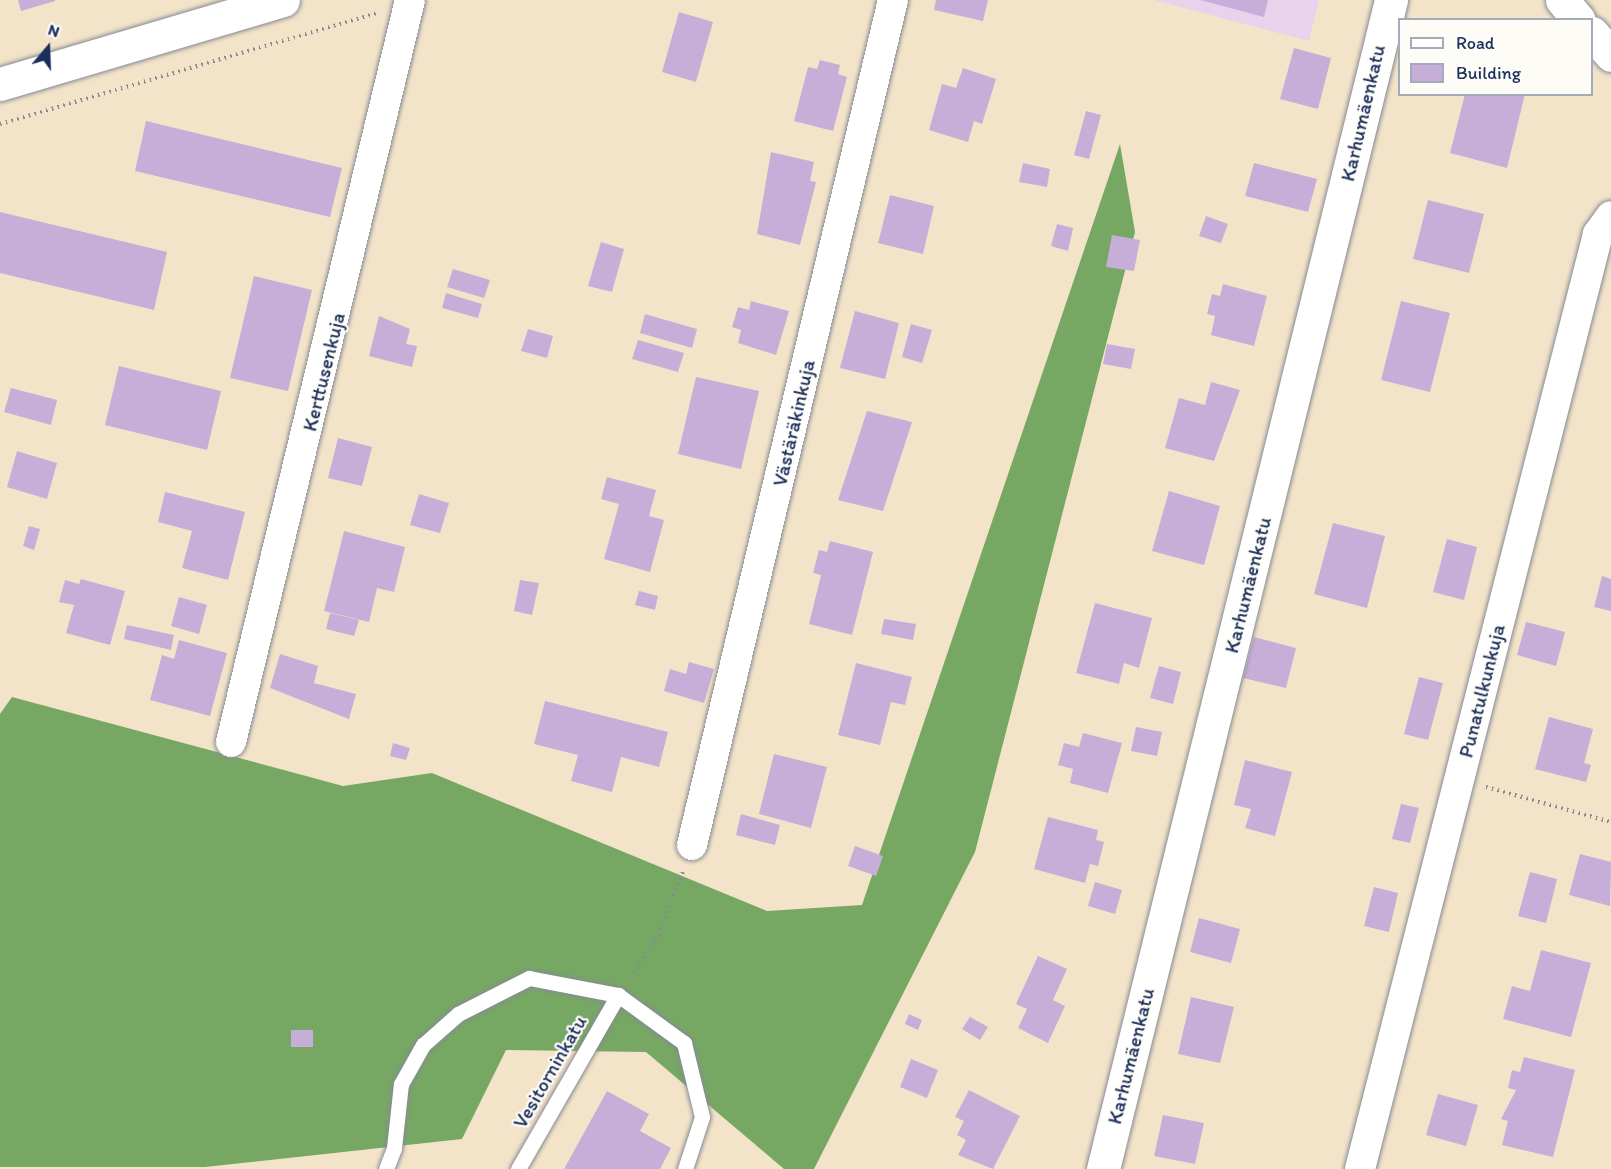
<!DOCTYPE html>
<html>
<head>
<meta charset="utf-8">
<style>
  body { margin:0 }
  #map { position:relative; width:1611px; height:1169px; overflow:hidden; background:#f3e4c9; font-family:Itim,sans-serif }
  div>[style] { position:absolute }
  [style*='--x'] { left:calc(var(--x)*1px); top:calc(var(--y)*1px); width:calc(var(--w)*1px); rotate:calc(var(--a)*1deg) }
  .built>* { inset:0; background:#ead1ec }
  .forest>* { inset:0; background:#76a863 }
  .building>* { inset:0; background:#c6aed9 }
  .path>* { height:4px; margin-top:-2px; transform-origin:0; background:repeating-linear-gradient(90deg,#878a94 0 1.5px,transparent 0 6px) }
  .roads { filter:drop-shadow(0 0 2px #878a94) drop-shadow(0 0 2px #878a94) }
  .lane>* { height:15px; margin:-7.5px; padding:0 7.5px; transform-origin:7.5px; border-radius:7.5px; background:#fff }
  .street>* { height:30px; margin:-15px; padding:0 15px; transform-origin:15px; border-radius:15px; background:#fff }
  .secondary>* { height:33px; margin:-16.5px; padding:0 16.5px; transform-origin:16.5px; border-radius:16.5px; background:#fff }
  span { translate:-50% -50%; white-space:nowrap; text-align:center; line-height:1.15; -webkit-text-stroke:4.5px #fdfcf7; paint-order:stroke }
  .street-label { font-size:20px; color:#1b2f5e }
  .legend { position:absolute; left:1398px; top:18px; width:195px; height:78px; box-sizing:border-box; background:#fdfcf7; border:2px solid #a3aaba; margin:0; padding:8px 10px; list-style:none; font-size:18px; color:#1b2f5e }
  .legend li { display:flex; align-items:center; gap:12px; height:30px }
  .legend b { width:30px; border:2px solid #a3aaba }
  .north { position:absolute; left:18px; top:18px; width:60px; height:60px; -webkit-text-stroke:4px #fdfcf7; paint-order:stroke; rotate:19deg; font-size:16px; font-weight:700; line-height:24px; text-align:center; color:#1b2f5e }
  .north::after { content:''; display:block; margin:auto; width:21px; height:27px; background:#1b2f5e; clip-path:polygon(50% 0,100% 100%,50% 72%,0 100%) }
</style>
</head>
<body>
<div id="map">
  <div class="built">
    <i style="clip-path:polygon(1154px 0,1319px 0,1309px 41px)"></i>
  </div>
  <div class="forest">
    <i style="clip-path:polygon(1120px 144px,1135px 232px,975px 852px,814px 1169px,784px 1169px,646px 1052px,506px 1050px,462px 1139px,205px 1167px,0 1167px,0 714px,12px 697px,343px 786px,432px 773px,767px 911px,862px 905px)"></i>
  </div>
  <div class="building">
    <i style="clip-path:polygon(18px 0,55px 0,55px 1px,21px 11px)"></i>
    <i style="clip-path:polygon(936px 0,988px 0,983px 21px,934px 10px)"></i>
    <i style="clip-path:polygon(1200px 0,1268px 0,1264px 17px)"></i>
    <i style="clip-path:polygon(679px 12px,713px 22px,696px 82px,662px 72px)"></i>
    <i style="clip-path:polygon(1294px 48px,1331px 58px,1318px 109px,1280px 99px)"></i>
    <i style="clip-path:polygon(820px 60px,840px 65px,838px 74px,847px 77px,833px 131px,794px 121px,808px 67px,817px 69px)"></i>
    <i style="clip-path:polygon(963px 68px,996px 79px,982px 124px,974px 121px,968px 142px,929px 130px,942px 84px,956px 88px)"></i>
    <i style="clip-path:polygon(1465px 94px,1525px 94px,1507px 168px,1450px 153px)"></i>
    <i style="clip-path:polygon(1086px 111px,1101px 115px,1089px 159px,1074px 155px)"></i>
    <i style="clip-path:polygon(146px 121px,342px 168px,330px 217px,135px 171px)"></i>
    <i style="clip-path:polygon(771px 152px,814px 162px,810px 181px,816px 182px,800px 245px,757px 234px)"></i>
    <i style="clip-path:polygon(1023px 163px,1050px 169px,1047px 187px,1019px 182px)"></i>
    <i style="clip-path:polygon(1254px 163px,1317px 179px,1308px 212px,1245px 196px)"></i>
    <i style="clip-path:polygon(890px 195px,934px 206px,923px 254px,878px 243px)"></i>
    <i style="clip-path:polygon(1428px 200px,1484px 214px,1469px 273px,1413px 259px)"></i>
    <i style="clip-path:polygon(0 212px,167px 252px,154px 310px,0 273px)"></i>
    <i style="clip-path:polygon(1206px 216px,1228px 224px,1221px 243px,1199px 236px)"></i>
    <i style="clip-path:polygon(1057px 224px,1073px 228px,1068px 251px,1051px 246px)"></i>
    <i style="clip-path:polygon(1112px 235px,1140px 240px,1134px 271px,1106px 267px)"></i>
    <i style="clip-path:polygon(601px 242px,624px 249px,612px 292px,588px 286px)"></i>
    <i style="clip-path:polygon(453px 269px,490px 280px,484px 298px,447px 287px)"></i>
    <i style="clip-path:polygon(254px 276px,312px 290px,288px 391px,230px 378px)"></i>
    <i style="clip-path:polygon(1223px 284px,1267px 296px,1254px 346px,1211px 335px,1215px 316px,1207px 314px,1212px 294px,1220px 296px)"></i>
    <i style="clip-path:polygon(446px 293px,482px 304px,478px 318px,442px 308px)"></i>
    <i style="clip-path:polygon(751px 301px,789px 311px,776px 355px,738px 343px,741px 330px,732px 327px,738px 307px,749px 310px)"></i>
    <i style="clip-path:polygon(1401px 301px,1450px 313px,1430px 392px,1381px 380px)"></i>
    <i style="clip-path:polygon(855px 311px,899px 323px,885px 379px,840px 368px)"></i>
    <i style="clip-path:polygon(645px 314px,697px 329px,692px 348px,640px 333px)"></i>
    <i style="clip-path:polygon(379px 316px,410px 329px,406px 344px,417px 346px,412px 367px,369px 356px)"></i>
    <i style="clip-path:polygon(911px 324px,932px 330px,922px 363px,902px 357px)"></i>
    <i style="clip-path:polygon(528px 329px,553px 336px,547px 358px,521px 351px)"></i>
    <i style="clip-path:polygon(638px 340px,684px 353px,678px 372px,632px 359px)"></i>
    <i style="clip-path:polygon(1107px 344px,1135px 349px,1131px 369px,1103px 364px)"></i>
    <i style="clip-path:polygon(119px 366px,221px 391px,207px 450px,105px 425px)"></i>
    <i style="clip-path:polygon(696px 377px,759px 391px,741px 469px,678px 454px)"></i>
    <i style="clip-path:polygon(1211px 382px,1240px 390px,1214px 461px,1165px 448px,1179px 398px,1205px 405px)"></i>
    <i style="clip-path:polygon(11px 388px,57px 400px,51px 425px,4px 412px)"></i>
    <i style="clip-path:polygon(867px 411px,912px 422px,883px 511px,838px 500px)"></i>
    <i style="clip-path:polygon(338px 438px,372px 447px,362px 486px,328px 478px)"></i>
    <i style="clip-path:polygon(17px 451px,57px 463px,47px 499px,7px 487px)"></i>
    <i style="clip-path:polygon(607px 477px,656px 490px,649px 516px,664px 520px,650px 572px,604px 559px,619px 504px,601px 499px)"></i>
    <i style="clip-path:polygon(1169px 491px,1220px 506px,1204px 565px,1152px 551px)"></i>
    <i style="clip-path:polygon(165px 492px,245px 512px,228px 580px,182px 568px,192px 531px,158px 522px)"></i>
    <i style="clip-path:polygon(419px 494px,449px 503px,440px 533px,410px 525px)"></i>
    <i style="clip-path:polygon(1333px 523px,1385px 536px,1367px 608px,1314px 594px)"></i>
    <i style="clip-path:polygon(29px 526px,40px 529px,34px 550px,23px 546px)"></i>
    <i style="clip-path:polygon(344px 531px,405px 547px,394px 592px,377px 588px,369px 622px,324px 611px)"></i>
    <i style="clip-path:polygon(1447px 539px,1477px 547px,1464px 600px,1433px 592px)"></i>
    <i style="clip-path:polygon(830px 541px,873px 552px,852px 635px,809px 624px,821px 575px,813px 573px,819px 550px,827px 552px)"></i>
    <i style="clip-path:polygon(1602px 576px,1611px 579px,1611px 611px,1594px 607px)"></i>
    <i style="clip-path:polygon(81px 579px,125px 591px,110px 645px,66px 633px,74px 605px,59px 602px,65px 580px,79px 584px)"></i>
    <i style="clip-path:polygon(520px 580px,539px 583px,532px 615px,514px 611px)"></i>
    <i style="clip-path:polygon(639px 591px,658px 596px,655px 610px,635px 605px)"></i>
    <i style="clip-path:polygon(179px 597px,207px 605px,199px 634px,171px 626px)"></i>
    <i style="clip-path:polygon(1095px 603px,1152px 618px,1139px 668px,1124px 663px,1119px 684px,1076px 673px)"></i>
    <i style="clip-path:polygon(330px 613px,359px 620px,354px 636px,326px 629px)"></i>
    <i style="clip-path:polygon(884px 619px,916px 624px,913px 640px,881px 634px)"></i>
    <i style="clip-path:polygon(1526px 622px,1565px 632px,1556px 666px,1517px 655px)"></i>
    <i style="clip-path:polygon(127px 625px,174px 635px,171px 650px,124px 639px)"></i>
    <i style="clip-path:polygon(1254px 637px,1296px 648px,1286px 688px,1243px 678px)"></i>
    <i style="clip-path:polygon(179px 640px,227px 653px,210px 716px,150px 700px,162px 655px,174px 659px)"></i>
    <i style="clip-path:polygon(280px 654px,318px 666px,314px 683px,356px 694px,349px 719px,270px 688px)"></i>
    <i style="clip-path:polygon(689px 662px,714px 669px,704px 703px,664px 691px,670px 669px,686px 674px)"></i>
    <i style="clip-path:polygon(856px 663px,912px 677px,905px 705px,891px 702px,880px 745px,838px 735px)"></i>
    <i style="clip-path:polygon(1159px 666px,1181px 672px,1173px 704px,1150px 698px)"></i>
    <i style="clip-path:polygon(1419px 677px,1443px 683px,1428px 740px,1404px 734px)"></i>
    <i style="clip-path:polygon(545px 701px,668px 732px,659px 767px,621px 757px,612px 792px,571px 781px,578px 755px,534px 744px)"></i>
    <i style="clip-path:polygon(1549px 717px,1593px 729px,1584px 763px,1591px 765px,1586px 782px,1535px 769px)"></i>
    <i style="clip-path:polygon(1136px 727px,1162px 732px,1157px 756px,1131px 751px)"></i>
    <i style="clip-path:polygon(1083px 733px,1122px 743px,1108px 793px,1070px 783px,1073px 769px,1058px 765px,1064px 743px,1079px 747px)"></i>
    <i style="clip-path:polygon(393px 743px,410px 748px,406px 760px,390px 756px)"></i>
    <i style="clip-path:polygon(774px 754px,827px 767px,811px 828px,759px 814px)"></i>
    <i style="clip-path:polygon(1245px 760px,1292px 772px,1275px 836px,1245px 828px,1251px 809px,1234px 805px)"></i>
    <i style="clip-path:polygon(1401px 804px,1419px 808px,1410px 843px,1392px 839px)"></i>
    <i style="clip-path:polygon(741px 814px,780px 825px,775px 845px,736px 835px)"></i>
    <i style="clip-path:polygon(1048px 817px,1098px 830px,1096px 840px,1104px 842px,1098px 866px,1090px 864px,1085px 883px,1034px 869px)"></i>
    <i style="clip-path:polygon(855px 846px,883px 856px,876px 876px,848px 866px)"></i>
    <i style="clip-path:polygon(1580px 854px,1611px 862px,1610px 906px,1569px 895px)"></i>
    <i style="clip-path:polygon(1530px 872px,1557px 879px,1546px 923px,1518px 916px)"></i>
    <i style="clip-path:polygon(1095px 882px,1122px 890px,1115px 914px,1088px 906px)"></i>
    <i style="clip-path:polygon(1374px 887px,1398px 893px,1389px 932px,1364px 926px)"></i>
    <i style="clip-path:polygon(1199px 918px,1240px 929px,1231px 963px,1190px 952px)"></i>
    <i style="clip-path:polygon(1541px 950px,1591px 963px,1571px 1037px,1503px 1019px,1512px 986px,1530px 991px)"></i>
    <i style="clip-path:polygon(1038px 956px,1067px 969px,1053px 1000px,1065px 1006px,1048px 1043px,1018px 1028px,1027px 1009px,1016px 1004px)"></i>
    <i style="clip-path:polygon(1191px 997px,1234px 1007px,1220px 1063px,1178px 1054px)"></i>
    <i style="clip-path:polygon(909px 1014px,922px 1020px,918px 1030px,905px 1024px)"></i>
    <i style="clip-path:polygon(970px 1017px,988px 1027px,980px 1040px,962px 1029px)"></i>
    <i style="clip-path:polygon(291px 1030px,313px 1030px,313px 1047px,291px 1047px)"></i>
    <i style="clip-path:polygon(1524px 1057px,1575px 1070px,1553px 1157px,1502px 1145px,1508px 1121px,1501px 1119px,1516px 1090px,1508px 1088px,1512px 1070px,1520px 1072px)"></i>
    <i style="clip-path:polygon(911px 1059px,938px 1070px,927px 1098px,900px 1087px)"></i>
    <i style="clip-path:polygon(969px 1090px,1020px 1116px,993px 1169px,958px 1155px,966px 1140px,957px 1135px,964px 1121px,955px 1117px)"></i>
    <i style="clip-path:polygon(607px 1091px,649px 1114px,640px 1131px,671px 1148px,660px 1169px,564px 1169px)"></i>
    <i style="clip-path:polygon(1438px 1094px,1478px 1105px,1466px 1146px,1426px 1135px)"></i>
    <i style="clip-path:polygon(1163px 1115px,1204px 1123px,1195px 1164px,1154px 1156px)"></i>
  </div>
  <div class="path">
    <i style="--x:0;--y:124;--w:392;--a:-16.4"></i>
    <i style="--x:1486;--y:787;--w:130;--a:15.6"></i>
    <i style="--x:631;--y:978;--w:51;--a:-57.9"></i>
    <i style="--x:658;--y:935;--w:68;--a:-68.4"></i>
  </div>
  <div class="roads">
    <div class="lane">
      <i style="--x:386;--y:1169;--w:22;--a:-69"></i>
      <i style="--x:394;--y:1148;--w:64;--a:-83.8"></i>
      <i style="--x:401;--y:1084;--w:45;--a:-60.6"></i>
      <i style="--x:423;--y:1045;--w:47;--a:-41.5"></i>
      <i style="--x:458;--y:1014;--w:80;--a:-26.9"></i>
      <i style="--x:529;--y:978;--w:91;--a:10.8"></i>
      <i style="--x:618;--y:995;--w:82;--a:36"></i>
      <i style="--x:684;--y:1043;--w:76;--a:76.3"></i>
      <i style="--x:702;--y:1117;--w:55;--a:108.1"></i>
      <i style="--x:518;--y:1169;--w:201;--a:-60.1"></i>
    </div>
    <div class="street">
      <i style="--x:231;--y:742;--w:763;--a:-76.44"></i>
      <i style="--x:692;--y:845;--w:869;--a:-76.62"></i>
      <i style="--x:1360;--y:1169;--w:965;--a:-75.72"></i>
      <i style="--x:1598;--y:234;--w:22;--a:-54"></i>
    </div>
    <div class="secondary">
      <i style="--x:1562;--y:0;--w:26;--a:50"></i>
      <i style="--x:1592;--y:33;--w:29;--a:49"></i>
      <i style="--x:0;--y:84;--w:295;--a:-16.5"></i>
      <i style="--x:1103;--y:1169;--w:1204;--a:-76.16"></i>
    </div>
  </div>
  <div class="street-label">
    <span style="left:1363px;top:113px;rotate:-77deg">Karhumäenkatu</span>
    <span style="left:324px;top:372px;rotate:-76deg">Kerttusenkuja</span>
    <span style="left:794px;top:423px;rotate:-77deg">Västäräkinkuja</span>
    <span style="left:1248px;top:585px;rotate:-76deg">Karhumäenkatu</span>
    <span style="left:1482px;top:691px;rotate:-76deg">Punatulkunkuja</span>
    <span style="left:1131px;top:1056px;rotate:-76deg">Karhumäenkatu</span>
    <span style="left:550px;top:1072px;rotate:-60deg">Vesitorninkatu</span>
  </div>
  <ul class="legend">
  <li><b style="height:8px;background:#fff"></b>Road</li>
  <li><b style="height:16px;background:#c6aed9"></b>Building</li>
  </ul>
  <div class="north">N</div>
</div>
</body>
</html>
